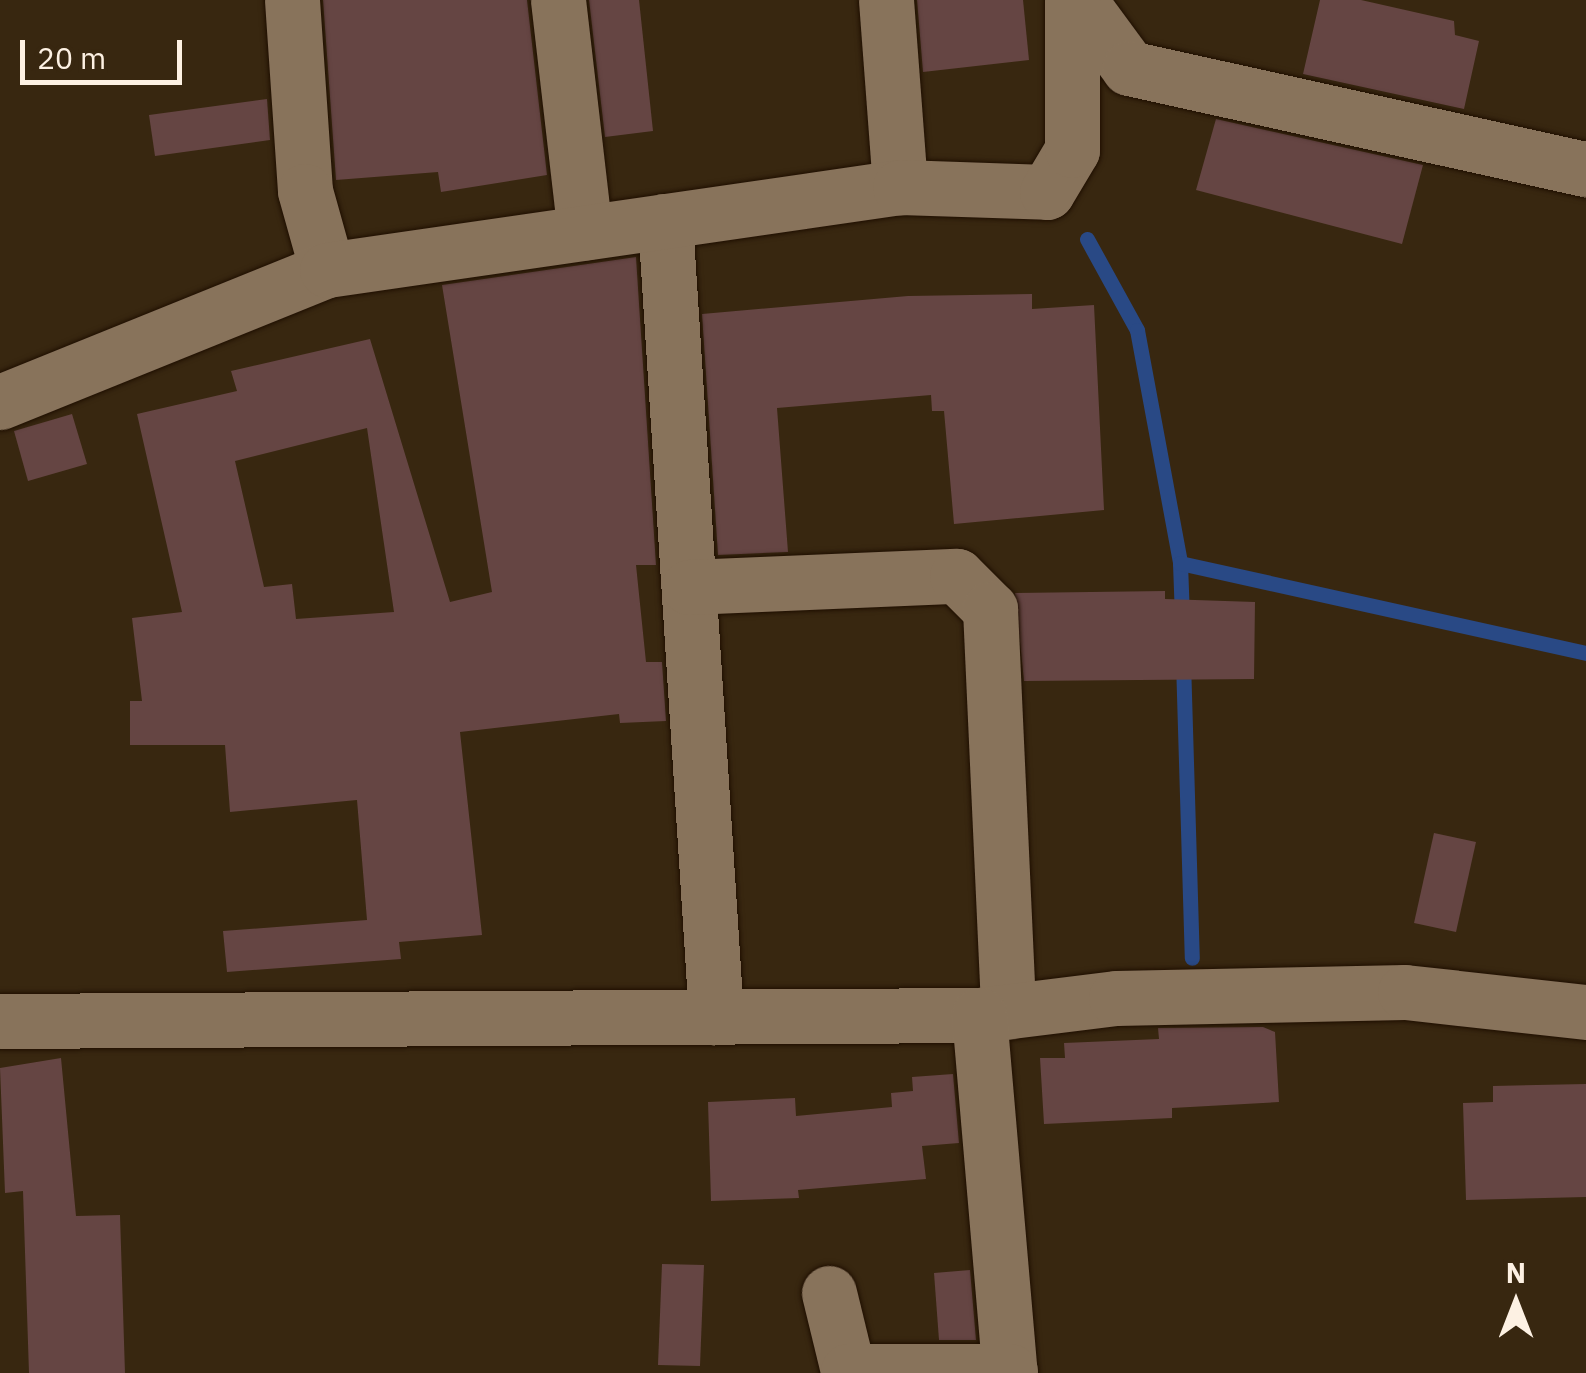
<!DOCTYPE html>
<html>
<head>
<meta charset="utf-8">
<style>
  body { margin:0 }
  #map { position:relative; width:1586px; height:1373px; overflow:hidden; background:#382710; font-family:"IBM Plex Sans",sans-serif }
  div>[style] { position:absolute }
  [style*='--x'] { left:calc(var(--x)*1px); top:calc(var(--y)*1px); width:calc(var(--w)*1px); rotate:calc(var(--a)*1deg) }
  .stream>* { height:15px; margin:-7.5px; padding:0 7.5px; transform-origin:7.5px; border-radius:7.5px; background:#294985 }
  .building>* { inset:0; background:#654543 }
  .roads { filter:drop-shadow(0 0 2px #1f0f00) drop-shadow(0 0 2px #1f0f00) }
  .minor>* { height:55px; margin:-27.5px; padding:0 27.5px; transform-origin:27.5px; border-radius:27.5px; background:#88735b }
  span { translate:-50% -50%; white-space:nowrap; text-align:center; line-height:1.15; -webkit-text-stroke:8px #382710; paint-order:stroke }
  .north { position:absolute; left:1466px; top:1253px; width:100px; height:100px; -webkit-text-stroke:8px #382710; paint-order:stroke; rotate:0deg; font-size:28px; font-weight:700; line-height:40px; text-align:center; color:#fdf1e3 }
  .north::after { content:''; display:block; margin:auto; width:35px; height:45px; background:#fdf1e3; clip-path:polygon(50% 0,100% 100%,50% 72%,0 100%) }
  .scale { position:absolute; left:20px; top:40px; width:162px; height:45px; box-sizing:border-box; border:5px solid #fdf1e3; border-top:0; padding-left:12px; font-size:30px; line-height:35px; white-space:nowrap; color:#fdf1e3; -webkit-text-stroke:8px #382710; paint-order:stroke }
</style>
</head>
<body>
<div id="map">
  <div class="stream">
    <i style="--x:1087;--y:239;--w:104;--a:61.2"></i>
    <i style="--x:1137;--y:330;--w:237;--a:79.5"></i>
    <i style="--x:1180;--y:563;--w:55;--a:87.9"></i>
    <i style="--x:1180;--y:563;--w:416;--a:12.5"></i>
    <i style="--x:1183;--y:661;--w:297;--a:88.3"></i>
  </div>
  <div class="building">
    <i style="clip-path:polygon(323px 0,527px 0,547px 175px,441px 192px,438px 172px,336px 180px)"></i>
    <i style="clip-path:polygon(589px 0,639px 0,653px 131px,605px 137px)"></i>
    <i style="clip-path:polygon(917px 0,1023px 0,1029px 60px,923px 72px)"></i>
    <i style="clip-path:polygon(1320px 0,1361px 0,1454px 21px,1455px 35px,1479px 41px,1464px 109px,1303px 74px)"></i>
    <i style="clip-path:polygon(267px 99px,270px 140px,155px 156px,149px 115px)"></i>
    <i style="clip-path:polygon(1216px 119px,1423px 165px,1402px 244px,1196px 190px)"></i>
    <i style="clip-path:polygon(evenodd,636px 257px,656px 565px,636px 565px,646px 662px,662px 662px,666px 721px,620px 723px,619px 714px,460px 732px,482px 935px,399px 942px,401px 959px,227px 972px,223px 931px,367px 920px,357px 800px,230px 812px,225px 745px,130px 745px,130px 701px,142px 701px,132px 618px,182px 612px,137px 414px,237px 391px,231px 371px,370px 339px,450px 602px,492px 592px,442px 285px,636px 257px,367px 428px,394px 612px,296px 619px,292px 584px,264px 587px,235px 461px,367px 428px)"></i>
    <i style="clip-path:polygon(1032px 294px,1032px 309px,1094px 305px,1104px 510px,954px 524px,944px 411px,932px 411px,931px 395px,777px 408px,788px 552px,718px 555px,702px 314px,908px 296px)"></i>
    <i style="clip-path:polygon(72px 414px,87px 464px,28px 481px,14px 431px)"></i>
    <i style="clip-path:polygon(1165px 591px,1165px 599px,1255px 602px,1254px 679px,1024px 681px,1015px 593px)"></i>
    <i style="clip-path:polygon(1434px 833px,1476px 842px,1456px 932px,1414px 923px)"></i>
    <i style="clip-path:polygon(1263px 1027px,1275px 1032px,1279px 1102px,1172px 1108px,1172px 1118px,1044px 1124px,1040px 1058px,1065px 1058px,1064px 1043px,1159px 1039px,1158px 1028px)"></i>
    <i style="clip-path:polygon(61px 1058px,76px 1216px,120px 1215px,125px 1373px,29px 1373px,23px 1191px,5px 1193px,0 1068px)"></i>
    <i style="clip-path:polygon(953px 1074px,959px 1143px,922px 1146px,926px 1179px,798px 1190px,799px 1198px,711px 1201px,708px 1102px,795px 1098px,796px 1116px,892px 1107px,891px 1093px,913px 1091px,912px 1077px)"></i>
    <i style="clip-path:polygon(1586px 1084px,1586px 1197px,1466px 1200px,1463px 1103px,1493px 1102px,1493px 1086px)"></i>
    <i style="clip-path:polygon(662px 1264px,704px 1265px,700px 1366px,658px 1365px)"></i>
    <i style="clip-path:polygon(970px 1270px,976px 1340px,939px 1340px,934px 1273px)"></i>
  </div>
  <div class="roads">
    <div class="minor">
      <i style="--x:292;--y:0;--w:191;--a:86.1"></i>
      <i style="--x:305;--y:191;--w:82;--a:74.4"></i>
      <i style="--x:558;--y:0;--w:234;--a:83.4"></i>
      <i style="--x:886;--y:0;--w:188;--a:85.7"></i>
      <i style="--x:1079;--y:0;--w:84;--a:53.7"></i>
      <i style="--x:1129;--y:68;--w:468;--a:12.5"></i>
      <i style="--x:665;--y:221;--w:798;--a:86.33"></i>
      <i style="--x:0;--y:402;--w:353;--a:-22"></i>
      <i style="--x:327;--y:270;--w:579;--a:-8.24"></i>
      <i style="--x:900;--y:187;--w:147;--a:1.9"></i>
      <i style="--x:1047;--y:192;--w:49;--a:-59.2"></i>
      <i style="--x:1072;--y:150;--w:150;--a:-90"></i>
      <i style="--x:689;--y:587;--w:268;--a:-2.4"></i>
      <i style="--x:957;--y:576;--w:47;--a:45"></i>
      <i style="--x:990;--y:609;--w:403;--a:87.4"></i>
      <i style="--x:979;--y:1015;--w:138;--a:-7.1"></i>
      <i style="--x:1116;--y:998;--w:289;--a:-1.2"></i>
      <i style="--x:1405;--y:992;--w:182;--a:6.3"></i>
      <i style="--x:0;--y:1021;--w:979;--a:-0.35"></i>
      <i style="--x:979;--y:1015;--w:359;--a:85.1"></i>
      <i style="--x:829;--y:1293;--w:80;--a:76.3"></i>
      <i style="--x:848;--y:1371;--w:162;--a:0"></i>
    </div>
  </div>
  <div class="north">N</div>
  <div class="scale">20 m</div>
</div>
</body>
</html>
